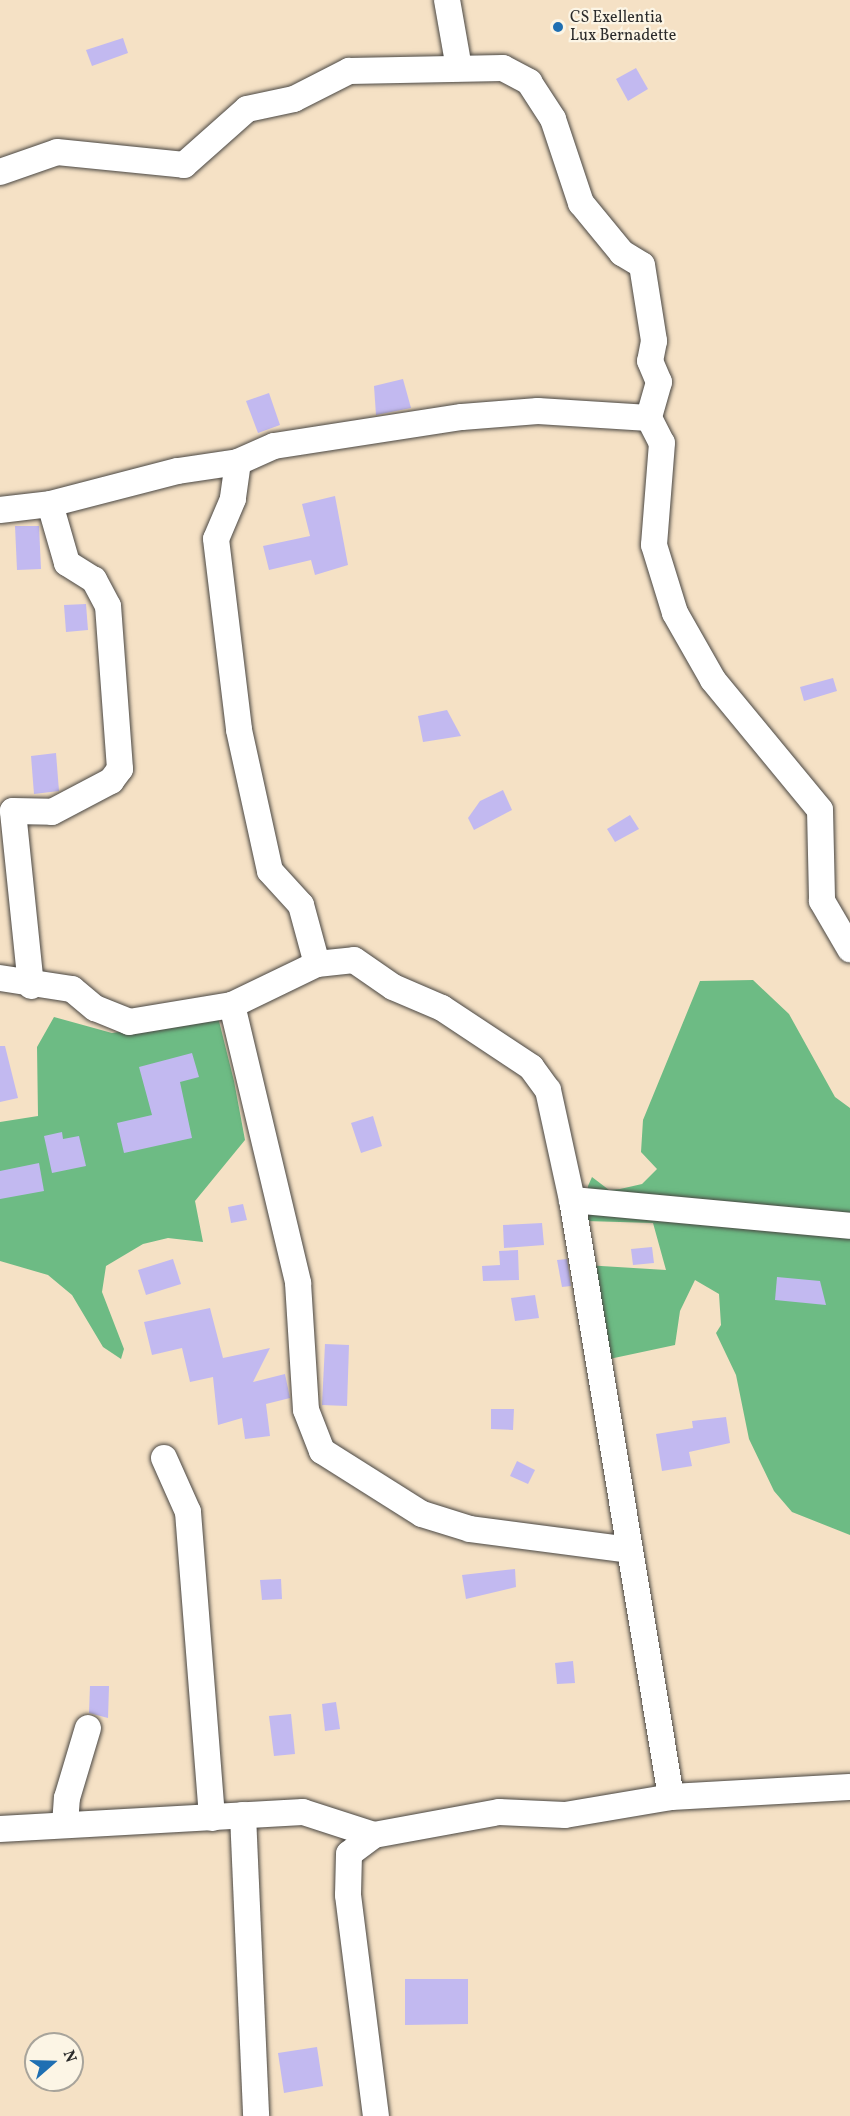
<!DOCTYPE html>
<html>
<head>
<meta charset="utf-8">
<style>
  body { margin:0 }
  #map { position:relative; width:850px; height:2116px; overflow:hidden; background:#f5e1c5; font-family:Vollkorn,serif }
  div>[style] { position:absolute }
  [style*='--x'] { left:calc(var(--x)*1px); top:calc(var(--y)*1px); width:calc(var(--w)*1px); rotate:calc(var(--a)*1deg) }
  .forest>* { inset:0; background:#6dbb84 }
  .building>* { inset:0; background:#c2b9f0 }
  .roads { filter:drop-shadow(0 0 2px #494642) drop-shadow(0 0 2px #494642) }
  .minor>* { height:26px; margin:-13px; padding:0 13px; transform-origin:13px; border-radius:13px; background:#fff }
  .dots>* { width:16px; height:16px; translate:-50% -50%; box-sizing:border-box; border:3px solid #fcf5e5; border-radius:50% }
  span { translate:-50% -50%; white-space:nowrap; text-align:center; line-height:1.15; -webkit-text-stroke:4.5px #fcf5e5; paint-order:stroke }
  .poi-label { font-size:16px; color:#2b2b2b }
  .left { translate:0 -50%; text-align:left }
  .north { position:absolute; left:24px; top:2032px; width:60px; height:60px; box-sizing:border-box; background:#fcf5e5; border:2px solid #a8a49b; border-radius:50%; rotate:70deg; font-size:16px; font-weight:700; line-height:24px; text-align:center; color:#2b2b2b }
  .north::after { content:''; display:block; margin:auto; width:21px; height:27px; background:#1f6fb2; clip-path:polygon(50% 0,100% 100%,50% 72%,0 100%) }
</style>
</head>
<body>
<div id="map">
  <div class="forest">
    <i style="clip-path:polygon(753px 980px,789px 1014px,835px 1097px,850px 1108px,850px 1535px,792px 1512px,774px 1491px,749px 1439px,736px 1375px,716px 1333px,721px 1325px,719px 1294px,695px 1280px,680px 1311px,675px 1345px,600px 1361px,585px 1265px,666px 1270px,653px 1223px,586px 1221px,588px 1186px,592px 1177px,609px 1190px,620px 1189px,642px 1184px,657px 1169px,641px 1152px,643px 1120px,700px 981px)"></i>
    <i style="clip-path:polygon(54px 1017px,112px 1033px,218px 1017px,234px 1081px,245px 1140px,195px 1201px,203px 1242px,168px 1238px,143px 1244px,106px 1266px,102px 1292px,124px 1349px,121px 1359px,103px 1347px,72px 1295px,48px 1275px,0 1261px,0 1122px,38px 1116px,37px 1047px)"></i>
  </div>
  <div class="building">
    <i style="clip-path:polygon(123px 38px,128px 53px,92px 66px,86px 50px)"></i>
    <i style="clip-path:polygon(636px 68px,648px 89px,628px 101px,616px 79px)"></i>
    <i style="clip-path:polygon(403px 379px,411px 408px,376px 415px,374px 386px)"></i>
    <i style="clip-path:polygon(269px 393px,280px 425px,258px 433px,246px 401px)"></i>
    <i style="clip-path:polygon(335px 496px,348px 565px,315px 575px,311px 560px,269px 570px,263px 546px,310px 536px,302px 504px)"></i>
    <i style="clip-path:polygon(15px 526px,39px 526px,41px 569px,17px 570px)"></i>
    <i style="clip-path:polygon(86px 604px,88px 630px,66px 632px,64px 605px)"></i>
    <i style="clip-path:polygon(833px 678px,837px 691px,804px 701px,800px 687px)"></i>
    <i style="clip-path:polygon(447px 710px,461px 736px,423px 742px,418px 716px)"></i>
    <i style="clip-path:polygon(56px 753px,59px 791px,34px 794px,31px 756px)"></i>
    <i style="clip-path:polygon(503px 790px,512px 810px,474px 830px,468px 818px,480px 801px)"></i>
    <i style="clip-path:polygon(630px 815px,639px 829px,615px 842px,607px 829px)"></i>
    <i style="clip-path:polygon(0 1046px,5px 1046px,18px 1098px,0 1102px)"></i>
    <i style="clip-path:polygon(192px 1053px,199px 1077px,180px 1082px,192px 1138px,124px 1153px,117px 1123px,152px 1115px,139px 1067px)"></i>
    <i style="clip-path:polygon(373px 1116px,382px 1146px,361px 1153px,351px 1123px)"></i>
    <i style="clip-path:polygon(62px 1132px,63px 1139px,79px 1136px,86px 1166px,52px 1173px,44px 1136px)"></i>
    <i style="clip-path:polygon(39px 1163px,44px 1191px,0 1199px,0 1171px)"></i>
    <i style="clip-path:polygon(243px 1204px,247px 1220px,231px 1223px,228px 1207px)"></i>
    <i style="clip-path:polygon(542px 1223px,544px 1245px,504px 1248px,503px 1225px)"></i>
    <i style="clip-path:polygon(652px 1247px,654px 1263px,633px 1265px,631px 1249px)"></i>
    <i style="clip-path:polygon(518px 1250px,519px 1280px,483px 1281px,482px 1266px,500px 1265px,499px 1251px)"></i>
    <i style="clip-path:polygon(173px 1259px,181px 1284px,146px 1295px,138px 1270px)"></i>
    <i style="clip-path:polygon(567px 1259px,571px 1286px,562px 1287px,557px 1260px)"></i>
    <i style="clip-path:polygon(777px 1277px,820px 1281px,826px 1305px,775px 1300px)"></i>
    <i style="clip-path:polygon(535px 1295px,539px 1318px,515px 1321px,511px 1298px)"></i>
    <i style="clip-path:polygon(210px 1308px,223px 1358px,270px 1348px,253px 1382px,285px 1374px,290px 1398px,266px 1404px,270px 1436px,245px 1439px,242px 1418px,218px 1425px,213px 1377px,190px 1382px,182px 1348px,152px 1355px,144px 1322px)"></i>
    <i style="clip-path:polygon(325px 1344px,349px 1345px,347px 1406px,322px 1405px)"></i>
    <i style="clip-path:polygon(491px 1409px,514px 1409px,513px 1430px,491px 1429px)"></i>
    <i style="clip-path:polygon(726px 1417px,730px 1443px,689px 1452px,692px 1466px,662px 1471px,656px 1434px,693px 1428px,692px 1421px)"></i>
    <i style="clip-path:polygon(517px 1461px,535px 1470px,528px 1484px,510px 1476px)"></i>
    <i style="clip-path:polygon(515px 1569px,516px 1587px,466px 1599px,462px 1575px)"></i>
    <i style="clip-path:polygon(281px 1579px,282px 1599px,262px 1600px,260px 1580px)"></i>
    <i style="clip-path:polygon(573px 1661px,575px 1683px,557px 1684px,555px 1663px)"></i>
    <i style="clip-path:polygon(90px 1686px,109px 1686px,108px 1718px,89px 1713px)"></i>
    <i style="clip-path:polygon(336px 1702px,340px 1729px,325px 1731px,322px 1704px)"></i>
    <i style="clip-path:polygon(291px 1714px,295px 1754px,274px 1756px,269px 1716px)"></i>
    <i style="clip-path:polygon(405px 1979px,468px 1979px,468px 2024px,405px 2025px)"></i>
    <i style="clip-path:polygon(317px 2047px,323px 2086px,284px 2093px,278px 2053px)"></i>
  </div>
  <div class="roads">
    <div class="minor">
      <i style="--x:447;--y:0;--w:69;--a:80"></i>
      <i style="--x:0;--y:172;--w:60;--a:-19.3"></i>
      <i style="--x:57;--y:152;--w:128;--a:5.8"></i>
      <i style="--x:184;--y:165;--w:84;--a:-41.6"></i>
      <i style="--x:247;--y:109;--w:48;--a:-12"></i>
      <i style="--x:294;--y:99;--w:62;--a:-27"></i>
      <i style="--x:349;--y:71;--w:154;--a:-1.1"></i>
      <i style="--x:503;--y:68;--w:30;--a:28"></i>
      <i style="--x:529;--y:82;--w:44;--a:57"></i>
      <i style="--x:553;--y:119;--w:89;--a:71.6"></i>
      <i style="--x:581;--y:203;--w:65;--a:50.6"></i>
      <i style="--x:622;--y:253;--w:23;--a:31"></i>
      <i style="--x:642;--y:265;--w:77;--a:81"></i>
      <i style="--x:654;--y:341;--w:20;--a:101"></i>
      <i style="--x:650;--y:361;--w:23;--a:67"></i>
      <i style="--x:659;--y:382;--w:37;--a:106"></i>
      <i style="--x:649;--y:418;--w:28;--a:63"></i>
      <i style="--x:662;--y:443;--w:102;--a:94.5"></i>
      <i style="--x:654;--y:545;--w:71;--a:72.8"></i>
      <i style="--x:675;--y:613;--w:77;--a:60.4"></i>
      <i style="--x:713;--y:680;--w:168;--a:50.5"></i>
      <i style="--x:820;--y:810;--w:91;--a:88.7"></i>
      <i style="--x:822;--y:901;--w:56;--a:59.7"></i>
      <i style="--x:238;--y:462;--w:37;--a:98"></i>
      <i style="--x:233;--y:499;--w:43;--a:113"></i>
      <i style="--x:216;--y:539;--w:192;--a:83.1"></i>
      <i style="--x:239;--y:730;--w:144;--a:77.6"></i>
      <i style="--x:270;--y:871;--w:46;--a:47.6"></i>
      <i style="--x:301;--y:905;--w:61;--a:74.8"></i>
      <i style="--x:0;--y:510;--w:50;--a:-6.8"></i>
      <i style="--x:50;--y:504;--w:132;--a:-14.5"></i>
      <i style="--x:178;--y:471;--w:61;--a:-8.5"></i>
      <i style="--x:238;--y:462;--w:39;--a:-24"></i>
      <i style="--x:274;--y:446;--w:190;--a:-8.8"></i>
      <i style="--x:462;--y:417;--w:76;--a:-4.5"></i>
      <i style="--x:538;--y:411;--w:111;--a:3.6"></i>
      <i style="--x:0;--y:978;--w:73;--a:8.7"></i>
      <i style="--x:72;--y:989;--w:30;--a:40"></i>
      <i style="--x:95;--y:1008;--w:37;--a:22"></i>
      <i style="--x:129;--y:1022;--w:104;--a:-9.4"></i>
      <i style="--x:232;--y:1005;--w:94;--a:-25.8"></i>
      <i style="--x:317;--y:964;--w:37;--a:-6"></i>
      <i style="--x:354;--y:960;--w:47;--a:34.7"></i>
      <i style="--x:393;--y:987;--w:53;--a:23.2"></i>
      <i style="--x:442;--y:1008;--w:107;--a:33.5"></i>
      <i style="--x:531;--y:1067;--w:29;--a:54"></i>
      <i style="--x:548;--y:1090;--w:113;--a:77.7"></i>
      <i style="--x:572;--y:1200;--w:605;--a:80.58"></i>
      <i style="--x:31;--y:986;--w:176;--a:-95.9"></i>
      <i style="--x:13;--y:811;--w:39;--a:1"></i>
      <i style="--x:52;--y:812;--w:67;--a:-27.7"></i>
      <i style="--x:111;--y:781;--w:15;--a:-53"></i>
      <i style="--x:120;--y:769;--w:163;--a:-94.2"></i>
      <i style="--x:108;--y:606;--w:30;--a:-118"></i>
      <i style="--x:94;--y:580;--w:32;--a:-148"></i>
      <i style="--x:67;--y:563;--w:61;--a:-106.1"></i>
      <i style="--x:232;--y:1005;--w:286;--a:76.6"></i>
      <i style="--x:298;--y:1283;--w:127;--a:86.4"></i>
      <i style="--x:306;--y:1410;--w:44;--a:68.7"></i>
      <i style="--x:322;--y:1451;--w:118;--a:32.2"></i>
      <i style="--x:422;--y:1514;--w:50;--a:17.4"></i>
      <i style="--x:470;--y:1529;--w:161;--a:7.5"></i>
      <i style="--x:572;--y:1200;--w:279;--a:5.3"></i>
      <i style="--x:164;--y:1458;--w:59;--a:66"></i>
      <i style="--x:188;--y:1512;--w:307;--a:85.5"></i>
      <i style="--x:243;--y:1815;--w:301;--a:87.5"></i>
      <i style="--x:65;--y:1825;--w:27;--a:-86"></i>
      <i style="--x:67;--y:1798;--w:73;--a:-73.3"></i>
      <i style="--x:0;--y:1829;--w:303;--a:-3.2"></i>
      <i style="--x:303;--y:1812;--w:75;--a:17.9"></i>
      <i style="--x:374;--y:1835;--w:127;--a:-10.4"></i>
      <i style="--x:499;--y:1812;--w:66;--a:2.6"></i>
      <i style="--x:565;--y:1815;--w:108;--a:-9.6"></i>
      <i style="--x:671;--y:1797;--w:179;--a:-3.2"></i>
      <i style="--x:374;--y:1835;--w:31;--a:143"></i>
      <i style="--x:349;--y:1854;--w:41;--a:91.4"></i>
      <i style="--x:348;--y:1895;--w:223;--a:82.8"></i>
    </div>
  </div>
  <div class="dots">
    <i style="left:558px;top:27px;background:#1f6fb2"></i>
  </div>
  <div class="poi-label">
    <span class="left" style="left:570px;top:27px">CS Exellentia<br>Lux Bernadette</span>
  </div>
  <div class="north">N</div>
</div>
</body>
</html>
